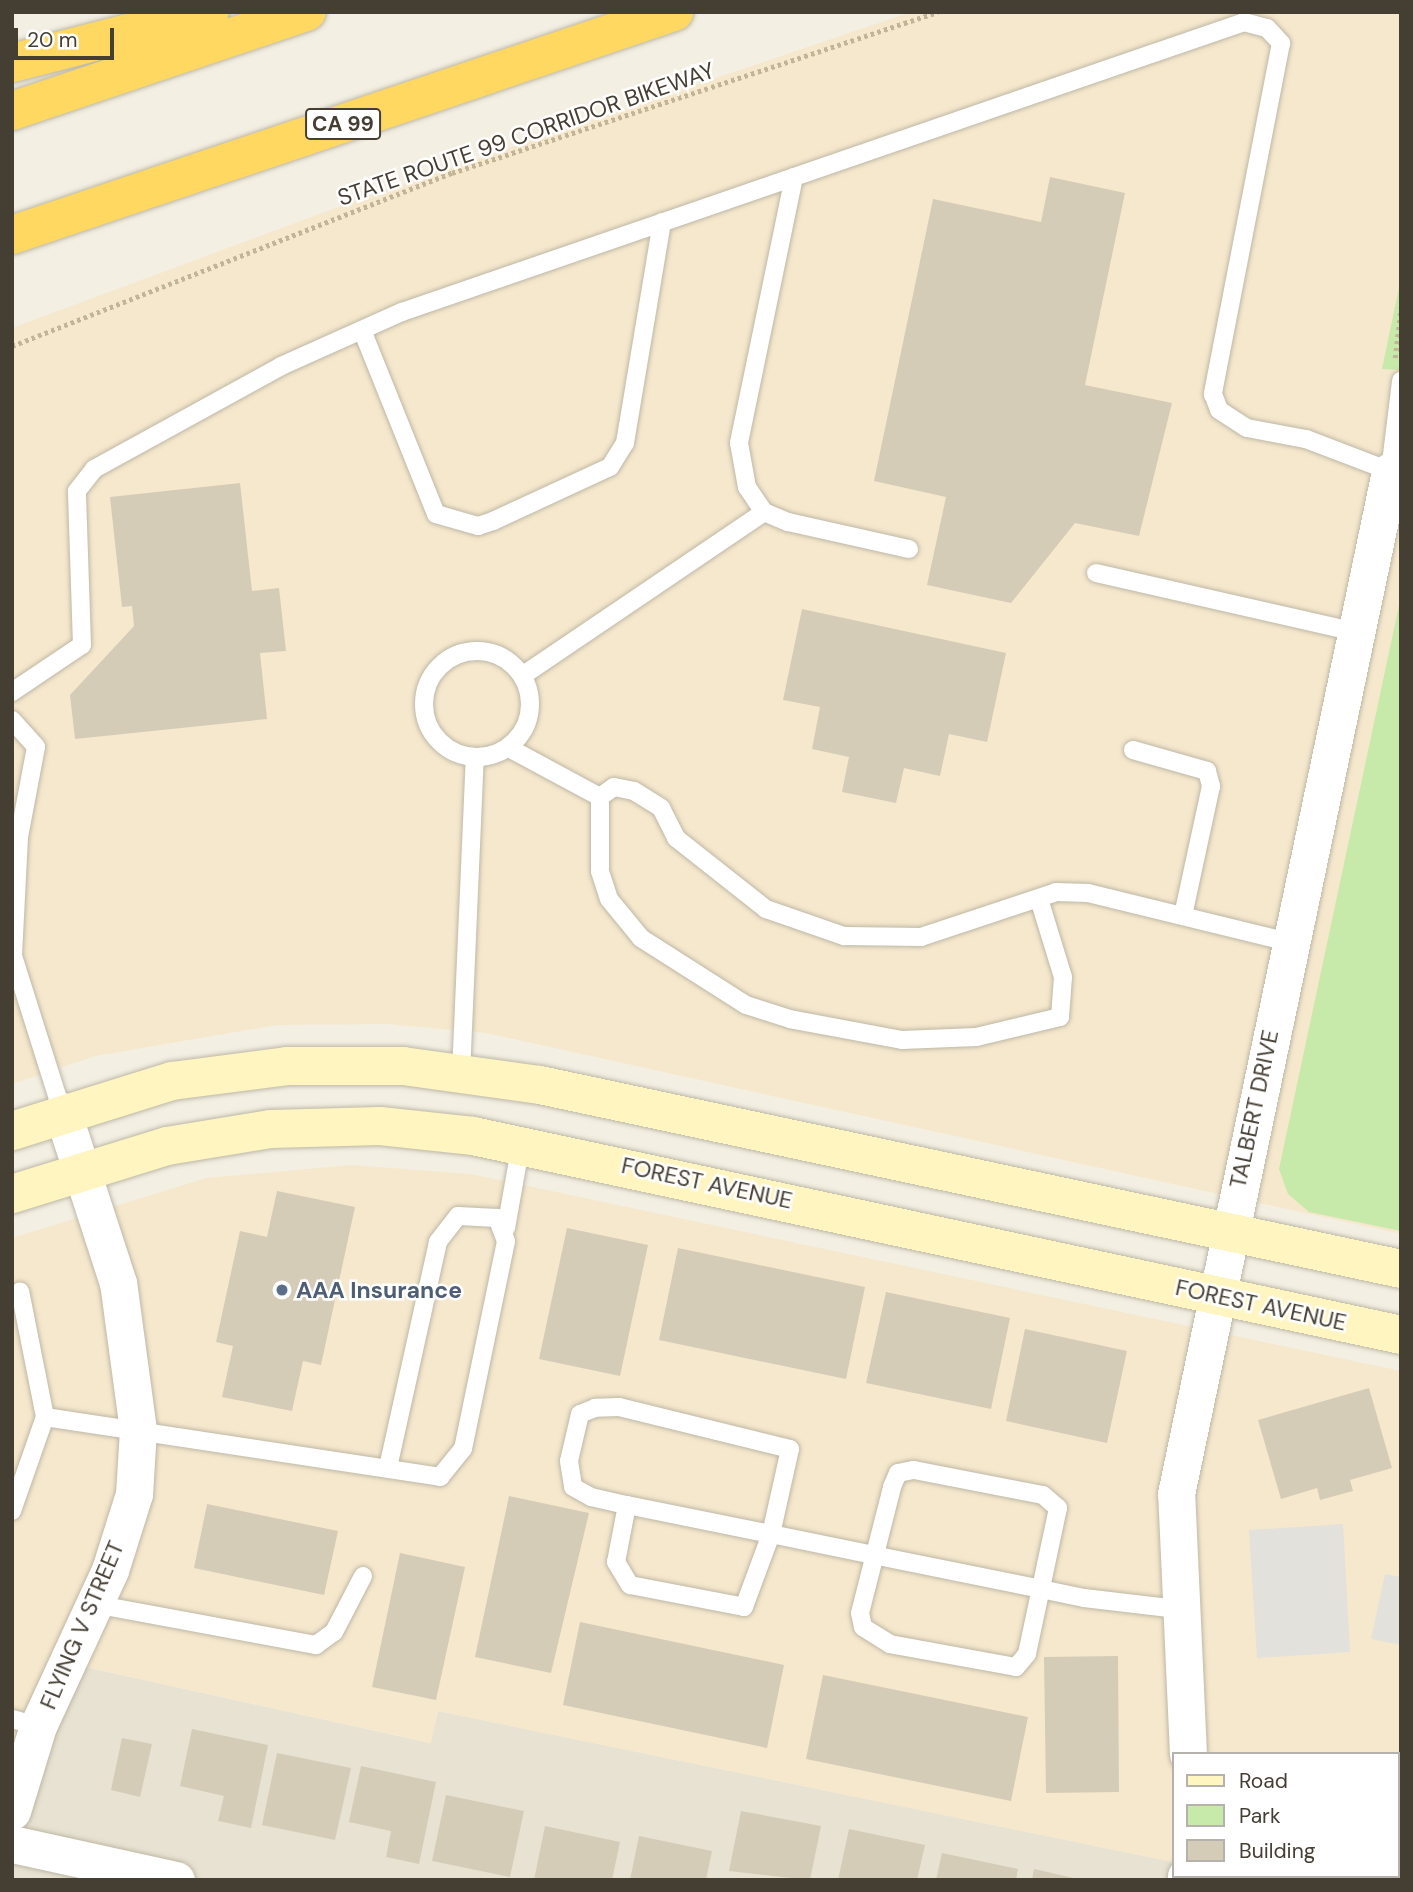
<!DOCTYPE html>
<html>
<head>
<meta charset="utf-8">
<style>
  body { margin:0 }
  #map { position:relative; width:1413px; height:1892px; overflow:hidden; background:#f3efe3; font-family:"DM Sans",sans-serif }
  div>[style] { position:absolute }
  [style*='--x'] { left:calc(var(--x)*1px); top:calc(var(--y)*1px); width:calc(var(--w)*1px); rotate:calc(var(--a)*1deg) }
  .residential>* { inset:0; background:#e7e2d1 }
  .commercial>* { inset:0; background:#f6e8cd }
  .green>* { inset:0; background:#c7e9aa }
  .parking>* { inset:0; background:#e3e1dc }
  .building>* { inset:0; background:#d5ccb8 }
  .path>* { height:4.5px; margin-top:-2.25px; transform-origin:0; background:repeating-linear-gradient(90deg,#c1b596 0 3.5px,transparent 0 7px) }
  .roads { filter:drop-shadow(0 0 2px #beb8a6) drop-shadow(0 0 2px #beb8a6) }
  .lane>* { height:18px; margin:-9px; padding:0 9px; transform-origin:9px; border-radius:9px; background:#fff }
  .lane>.ring { margin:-9px; padding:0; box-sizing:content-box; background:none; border:18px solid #fff; border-radius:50% }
  .street>* { height:37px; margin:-18.5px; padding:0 18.5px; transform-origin:18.5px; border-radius:18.5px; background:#fff }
  .secondary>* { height:38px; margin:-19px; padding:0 19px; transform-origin:19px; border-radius:19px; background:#fff5c1 }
  .highway>* { height:38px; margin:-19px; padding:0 19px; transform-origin:19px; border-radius:19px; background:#ffd862 }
  .dots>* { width:19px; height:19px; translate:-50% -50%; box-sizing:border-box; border:4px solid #fff; border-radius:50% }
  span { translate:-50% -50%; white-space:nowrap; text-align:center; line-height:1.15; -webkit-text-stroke:5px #fff; paint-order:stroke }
  .shield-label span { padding:2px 5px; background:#fff; border:2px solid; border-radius:5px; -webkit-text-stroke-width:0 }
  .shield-label { font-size:21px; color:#453f33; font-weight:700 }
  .street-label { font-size:23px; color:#453f33 }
  .service-label { font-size:23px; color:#4e5e75; font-weight:700 }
  .left { translate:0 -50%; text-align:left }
  .frame { position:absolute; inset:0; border:14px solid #453f33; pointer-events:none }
  .legend { position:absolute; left:1172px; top:1752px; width:228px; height:126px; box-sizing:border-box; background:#fff; border:2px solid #b5b2ad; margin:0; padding:9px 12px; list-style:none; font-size:21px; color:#453f33 }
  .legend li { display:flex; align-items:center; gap:14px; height:35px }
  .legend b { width:35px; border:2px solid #b5b2ad }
  .scale { position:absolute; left:14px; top:28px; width:100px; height:32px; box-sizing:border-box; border:4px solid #453f33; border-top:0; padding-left:9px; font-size:21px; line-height:24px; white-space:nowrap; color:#453f33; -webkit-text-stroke:5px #fff; paint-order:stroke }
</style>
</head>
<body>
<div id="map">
  <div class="residential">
    <i style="clip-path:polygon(67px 1663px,430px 1743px,438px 1711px,1173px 1862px,1173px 1876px,1257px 1880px,12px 1880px,12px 1769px)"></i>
  </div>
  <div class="commercial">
    <i style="clip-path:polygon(911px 12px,1401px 12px,1401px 1234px,486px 1033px,387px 1024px,277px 1025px,95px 1056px,12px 1084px,12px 328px,368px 196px)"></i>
    <i style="clip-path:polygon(352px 1165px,471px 1174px,1401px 1371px,1401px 1880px,1241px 1876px,1397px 1876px,1397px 1754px,1173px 1754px,1173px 1862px,438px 1711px,431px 1743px,67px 1663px,12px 1769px,12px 1238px,206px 1178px)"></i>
  </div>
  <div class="green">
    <i style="clip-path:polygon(1401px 278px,1401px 370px,1382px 369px)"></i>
    <i style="clip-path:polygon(1401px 596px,1401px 1231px,1309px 1212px,1288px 1194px,1279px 1169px)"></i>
  </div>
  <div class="parking">
    <i style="clip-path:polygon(1343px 1524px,1350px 1652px,1257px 1658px,1249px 1530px)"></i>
    <i style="clip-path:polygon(1385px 1574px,1401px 1577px,1401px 1645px,1371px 1639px)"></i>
  </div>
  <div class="building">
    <i style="clip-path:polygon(1050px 177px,1125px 193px,1085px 385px,1172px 403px,1139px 536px,1075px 523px,1011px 603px,927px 585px,946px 497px,874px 481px,933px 199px,1041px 222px)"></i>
    <i style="clip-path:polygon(240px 483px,252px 591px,279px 588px,286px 651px,260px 653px,267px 719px,75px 739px,70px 695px,134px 626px,132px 606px,122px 607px,110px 497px)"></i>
    <i style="clip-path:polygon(802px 609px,1006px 653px,987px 742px,949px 734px,940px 776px,904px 768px,896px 803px,842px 792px,849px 757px,812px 749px,820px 707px,783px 700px)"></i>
    <i style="clip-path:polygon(277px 1191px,355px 1207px,321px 1365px,303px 1361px,292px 1411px,222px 1397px,233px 1346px,216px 1342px,240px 1231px,267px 1237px)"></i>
    <i style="clip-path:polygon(567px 1228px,648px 1245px,620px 1376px,539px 1359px)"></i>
    <i style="clip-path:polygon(678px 1248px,865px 1287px,846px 1379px,659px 1340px)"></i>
    <i style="clip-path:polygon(886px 1292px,1010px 1318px,991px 1409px,866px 1383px)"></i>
    <i style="clip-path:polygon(1025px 1329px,1127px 1351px,1107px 1443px,1006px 1421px)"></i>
    <i style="clip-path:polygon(1369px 1388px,1392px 1468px,1350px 1480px,1353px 1491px,1320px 1500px,1317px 1488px,1281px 1499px,1258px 1420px)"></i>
    <i style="clip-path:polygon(509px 1496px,589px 1513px,551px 1673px,475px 1657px)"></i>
    <i style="clip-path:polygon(207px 1504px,338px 1531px,324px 1595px,194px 1568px)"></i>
    <i style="clip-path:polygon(400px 1553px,465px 1567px,436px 1700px,372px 1687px)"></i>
    <i style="clip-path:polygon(580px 1622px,784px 1665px,767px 1748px,563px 1705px)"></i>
    <i style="clip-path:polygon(1118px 1656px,1119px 1792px,1046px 1793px,1044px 1657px)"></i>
    <i style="clip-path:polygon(823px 1675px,1028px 1717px,1011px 1801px,806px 1759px)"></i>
    <i style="clip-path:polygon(192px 1729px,268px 1745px,251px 1828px,218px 1821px,224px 1796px,180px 1786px)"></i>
    <i style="clip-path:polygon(122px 1738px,152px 1744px,140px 1797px,111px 1790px)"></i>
    <i style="clip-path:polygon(277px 1753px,351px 1768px,335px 1840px,262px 1825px)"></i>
    <i style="clip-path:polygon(361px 1766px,436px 1782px,419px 1864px,386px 1857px,391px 1831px,349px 1822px)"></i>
    <i style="clip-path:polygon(446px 1795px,524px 1811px,510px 1877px,432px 1861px)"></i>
    <i style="clip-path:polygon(741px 1811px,821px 1826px,810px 1880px,729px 1871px)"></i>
    <i style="clip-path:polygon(545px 1826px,620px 1842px,612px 1880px,534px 1880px)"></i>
    <i style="clip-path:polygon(849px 1829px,925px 1845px,917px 1880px,838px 1880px)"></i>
    <i style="clip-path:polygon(639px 1836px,712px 1851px,706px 1880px,630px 1880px)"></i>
    <i style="clip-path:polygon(942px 1853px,1018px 1869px,1016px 1880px,936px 1880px)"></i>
    <i style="clip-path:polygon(1034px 1869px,1078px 1879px,1078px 1880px,1032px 1880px)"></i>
  </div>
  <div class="path">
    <i style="--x:12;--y:346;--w:473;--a:-21.5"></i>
    <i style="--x:452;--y:173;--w:512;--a:-18.33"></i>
    <i style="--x:1395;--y:358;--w:51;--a:-83.3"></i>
  </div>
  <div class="roads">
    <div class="lane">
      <i style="--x:794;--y:177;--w:272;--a:101.7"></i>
      <i style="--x:739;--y:443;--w:45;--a:79.7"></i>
      <i style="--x:747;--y:487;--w:30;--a:56"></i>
      <i style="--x:764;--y:512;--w:26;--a:23"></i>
      <i style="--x:788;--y:522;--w:124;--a:12.6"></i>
      <i style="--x:362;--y:330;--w:198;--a:68.1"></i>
      <i style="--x:436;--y:514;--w:44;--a:15.9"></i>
      <i style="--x:478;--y:526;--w:16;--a:-18"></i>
      <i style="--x:493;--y:521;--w:129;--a:-24.8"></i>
      <i style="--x:610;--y:467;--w:28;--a:-58"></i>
      <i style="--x:625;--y:443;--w:224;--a:-80.5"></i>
      <i style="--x:1096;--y:573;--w:267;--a:12.8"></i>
      <i class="ring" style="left:424px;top:651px;width:88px;height:88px"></i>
      <i style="--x:522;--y:676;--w:292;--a:-34.1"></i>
      <i style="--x:12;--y:692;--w:84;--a:-33.9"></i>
      <i style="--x:82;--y:645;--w:154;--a:-91.9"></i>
      <i style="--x:77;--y:491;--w:28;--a:-52"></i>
      <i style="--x:94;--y:469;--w:213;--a:-28.8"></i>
      <i style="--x:281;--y:366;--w:133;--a:-24.1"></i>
      <i style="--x:402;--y:312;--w:891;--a:-19"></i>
      <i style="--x:1244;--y:22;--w:24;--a:15"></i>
      <i style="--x:1267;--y:28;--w:21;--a:47"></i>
      <i style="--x:1281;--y:43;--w:358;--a:101"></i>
      <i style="--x:1213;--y:394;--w:17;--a:69"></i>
      <i style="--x:1219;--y:410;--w:33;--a:33"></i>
      <i style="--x:1247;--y:428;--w:60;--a:10.6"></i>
      <i style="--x:1306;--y:439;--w:90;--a:20.9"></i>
      <i style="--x:1390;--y:471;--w:91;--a:-83"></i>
      <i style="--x:12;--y:720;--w:36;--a:48"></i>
      <i style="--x:36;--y:747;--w:92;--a:100.7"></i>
      <i style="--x:19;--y:837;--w:119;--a:92.9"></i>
      <i style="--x:13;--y:956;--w:163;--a:72.5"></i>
      <i style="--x:509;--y:748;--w:103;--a:28.3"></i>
      <i style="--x:1133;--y:750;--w:77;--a:15.8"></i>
      <i style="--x:1207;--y:771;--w:16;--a:75"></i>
      <i style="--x:1211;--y:786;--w:133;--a:102.2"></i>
      <i style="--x:1039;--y:899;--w:82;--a:72.9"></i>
      <i style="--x:1063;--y:977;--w:40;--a:94.3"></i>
      <i style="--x:1060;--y:1017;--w:86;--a:166.6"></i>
      <i style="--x:976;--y:1037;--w:74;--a:177.7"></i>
      <i style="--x:902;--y:1040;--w:114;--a:-169.4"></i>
      <i style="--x:790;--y:1019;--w:46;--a:-162.3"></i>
      <i style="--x:746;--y:1005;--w:125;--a:-147.5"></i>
      <i style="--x:641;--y:938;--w:50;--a:-129.4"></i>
      <i style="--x:609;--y:899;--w:29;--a:-108"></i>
      <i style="--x:600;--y:871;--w:74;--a:-90"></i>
      <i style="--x:600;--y:797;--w:17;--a:-36"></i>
      <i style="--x:614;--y:787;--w:20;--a:11"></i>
      <i style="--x:634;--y:791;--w:32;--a:32"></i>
      <i style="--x:661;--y:808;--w:34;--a:63"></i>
      <i style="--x:676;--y:838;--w:115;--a:38.3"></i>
      <i style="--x:766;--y:909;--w:83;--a:19.1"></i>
      <i style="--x:844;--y:936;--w:77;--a:0.7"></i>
      <i style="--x:921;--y:937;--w:142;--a:-18.4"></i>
      <i style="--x:1056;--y:892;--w:32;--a:2"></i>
      <i style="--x:1088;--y:893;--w:207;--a:13.7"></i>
      <i style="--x:461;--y:1074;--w:316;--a:-87.5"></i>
      <i style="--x:506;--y:1228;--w:85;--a:-79.9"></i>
      <i style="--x:45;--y:1417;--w:400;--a:8.6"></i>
      <i style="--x:440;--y:1477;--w:36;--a:-51"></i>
      <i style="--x:463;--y:1449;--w:212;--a:-78.3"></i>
      <i style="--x:506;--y:1241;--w:25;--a:-111"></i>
      <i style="--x:497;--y:1218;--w:39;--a:-177"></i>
      <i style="--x:458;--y:1216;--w:33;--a:128"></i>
      <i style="--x:438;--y:1242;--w:230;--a:102.5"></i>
      <i style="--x:914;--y:1470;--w:131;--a:11"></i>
      <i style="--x:1043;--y:1495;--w:20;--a:41"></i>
      <i style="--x:1058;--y:1508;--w:149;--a:102"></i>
      <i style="--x:1027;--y:1654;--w:17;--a:130"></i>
      <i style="--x:1016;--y:1667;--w:128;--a:-169.7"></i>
      <i style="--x:890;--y:1644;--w:32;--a:-148"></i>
      <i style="--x:863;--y:1627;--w:14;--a:-102"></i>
      <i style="--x:860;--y:1613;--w:130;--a:-75.7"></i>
      <i style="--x:892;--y:1487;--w:15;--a:-67"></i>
      <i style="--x:898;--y:1473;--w:16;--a:-11"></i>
      <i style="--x:627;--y:1505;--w:58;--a:100.9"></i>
      <i style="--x:616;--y:1562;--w:27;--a:59"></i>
      <i style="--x:630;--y:1585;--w:116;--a:10.9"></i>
      <i style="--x:744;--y:1607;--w:78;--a:-69.7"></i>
      <i style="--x:771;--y:1534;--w:87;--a:-77.4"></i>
      <i style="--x:790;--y:1449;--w:176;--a:-166.2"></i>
      <i style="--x:619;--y:1407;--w:24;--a:178"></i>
      <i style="--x:595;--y:1408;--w:16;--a:158"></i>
      <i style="--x:580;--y:1414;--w:48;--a:103.2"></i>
      <i style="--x:569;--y:1461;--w:26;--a:81"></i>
      <i style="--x:573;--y:1487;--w:21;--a:29"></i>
      <i style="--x:591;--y:1497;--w:37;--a:13"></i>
      <i style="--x:627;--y:1505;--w:147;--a:11.4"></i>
      <i style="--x:771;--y:1534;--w:104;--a:11.6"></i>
      <i style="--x:873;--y:1555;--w:166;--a:11.4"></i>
      <i style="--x:1036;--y:1588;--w:49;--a:11.8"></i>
      <i style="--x:1084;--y:1598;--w:94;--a:6.7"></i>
      <i style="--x:12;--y:1511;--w:100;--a:-70.7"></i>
      <i style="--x:45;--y:1417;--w:128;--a:-101.2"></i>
      <i style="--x:94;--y:1604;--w:226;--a:10.5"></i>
      <i style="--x:316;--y:1645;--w:22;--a:-36"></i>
      <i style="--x:334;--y:1632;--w:63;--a:-62.6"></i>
      <i style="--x:12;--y:1719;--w:27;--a:15"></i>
    </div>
    <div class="street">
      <i style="--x:1188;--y:1754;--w:260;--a:-92.6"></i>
      <i style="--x:1176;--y:1494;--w:1045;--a:-78.18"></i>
      <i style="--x:12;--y:1811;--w:89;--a:-73"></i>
      <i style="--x:38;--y:1726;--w:172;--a:-65.2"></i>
      <i style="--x:110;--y:1570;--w:80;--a:-72.5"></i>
      <i style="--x:134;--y:1494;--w:64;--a:-86.4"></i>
      <i style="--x:138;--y:1430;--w:148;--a:-97.7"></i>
      <i style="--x:118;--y:1283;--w:181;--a:-108"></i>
      <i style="--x:12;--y:1844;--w:168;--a:12.4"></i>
      <i style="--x:1186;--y:1880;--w:4;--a:-90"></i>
    </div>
    <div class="secondary">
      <i style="--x:12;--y:1131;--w:168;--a:-17.4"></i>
      <i style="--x:172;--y:1081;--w:116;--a:-7.4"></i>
      <i style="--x:287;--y:1066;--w:116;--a:0"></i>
      <i style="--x:403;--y:1066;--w:138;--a:7.9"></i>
      <i style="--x:540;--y:1085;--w:880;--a:12.06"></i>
      <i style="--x:12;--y:1194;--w:162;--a:-17.2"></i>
      <i style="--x:167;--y:1146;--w:105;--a:-9.3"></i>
      <i style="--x:271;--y:1129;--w:109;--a:-1.6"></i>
      <i style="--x:380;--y:1126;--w:94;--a:6.1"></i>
      <i style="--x:473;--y:1136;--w:949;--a:12.1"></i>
    </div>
    <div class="highway">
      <i style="--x:12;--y:63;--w:204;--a:-14.4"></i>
      <i style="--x:12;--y:111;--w:311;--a:-18.6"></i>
      <i style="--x:12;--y:235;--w:699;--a:-18.62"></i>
    </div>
  </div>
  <div class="dots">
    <i style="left:282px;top:1290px;background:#5c6f8a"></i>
  </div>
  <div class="shield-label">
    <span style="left:343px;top:124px">CA 99</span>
  </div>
  <div class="street-label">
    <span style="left:526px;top:134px;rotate:-19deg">STATE ROUTE 99 CORRIDOR BIKEWAY</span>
    <span style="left:1254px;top:1109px;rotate:-78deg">TALBERT DRIVE</span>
    <span style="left:707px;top:1183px;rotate:12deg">FOREST AVENUE</span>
    <span style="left:1261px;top:1305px;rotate:12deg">FOREST AVENUE</span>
    <span style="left:82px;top:1625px;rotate:-67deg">FLYING V STREET</span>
  </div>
  <div class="service-label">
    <span class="left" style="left:296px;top:1290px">AAA Insurance</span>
  </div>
  <div class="frame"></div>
  <ul class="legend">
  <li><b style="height:9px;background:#fff5c1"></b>Road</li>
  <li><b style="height:19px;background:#c7e9aa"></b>Park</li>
  <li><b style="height:19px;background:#d5ccb8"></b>Building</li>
  </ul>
  <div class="scale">20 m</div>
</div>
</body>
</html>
